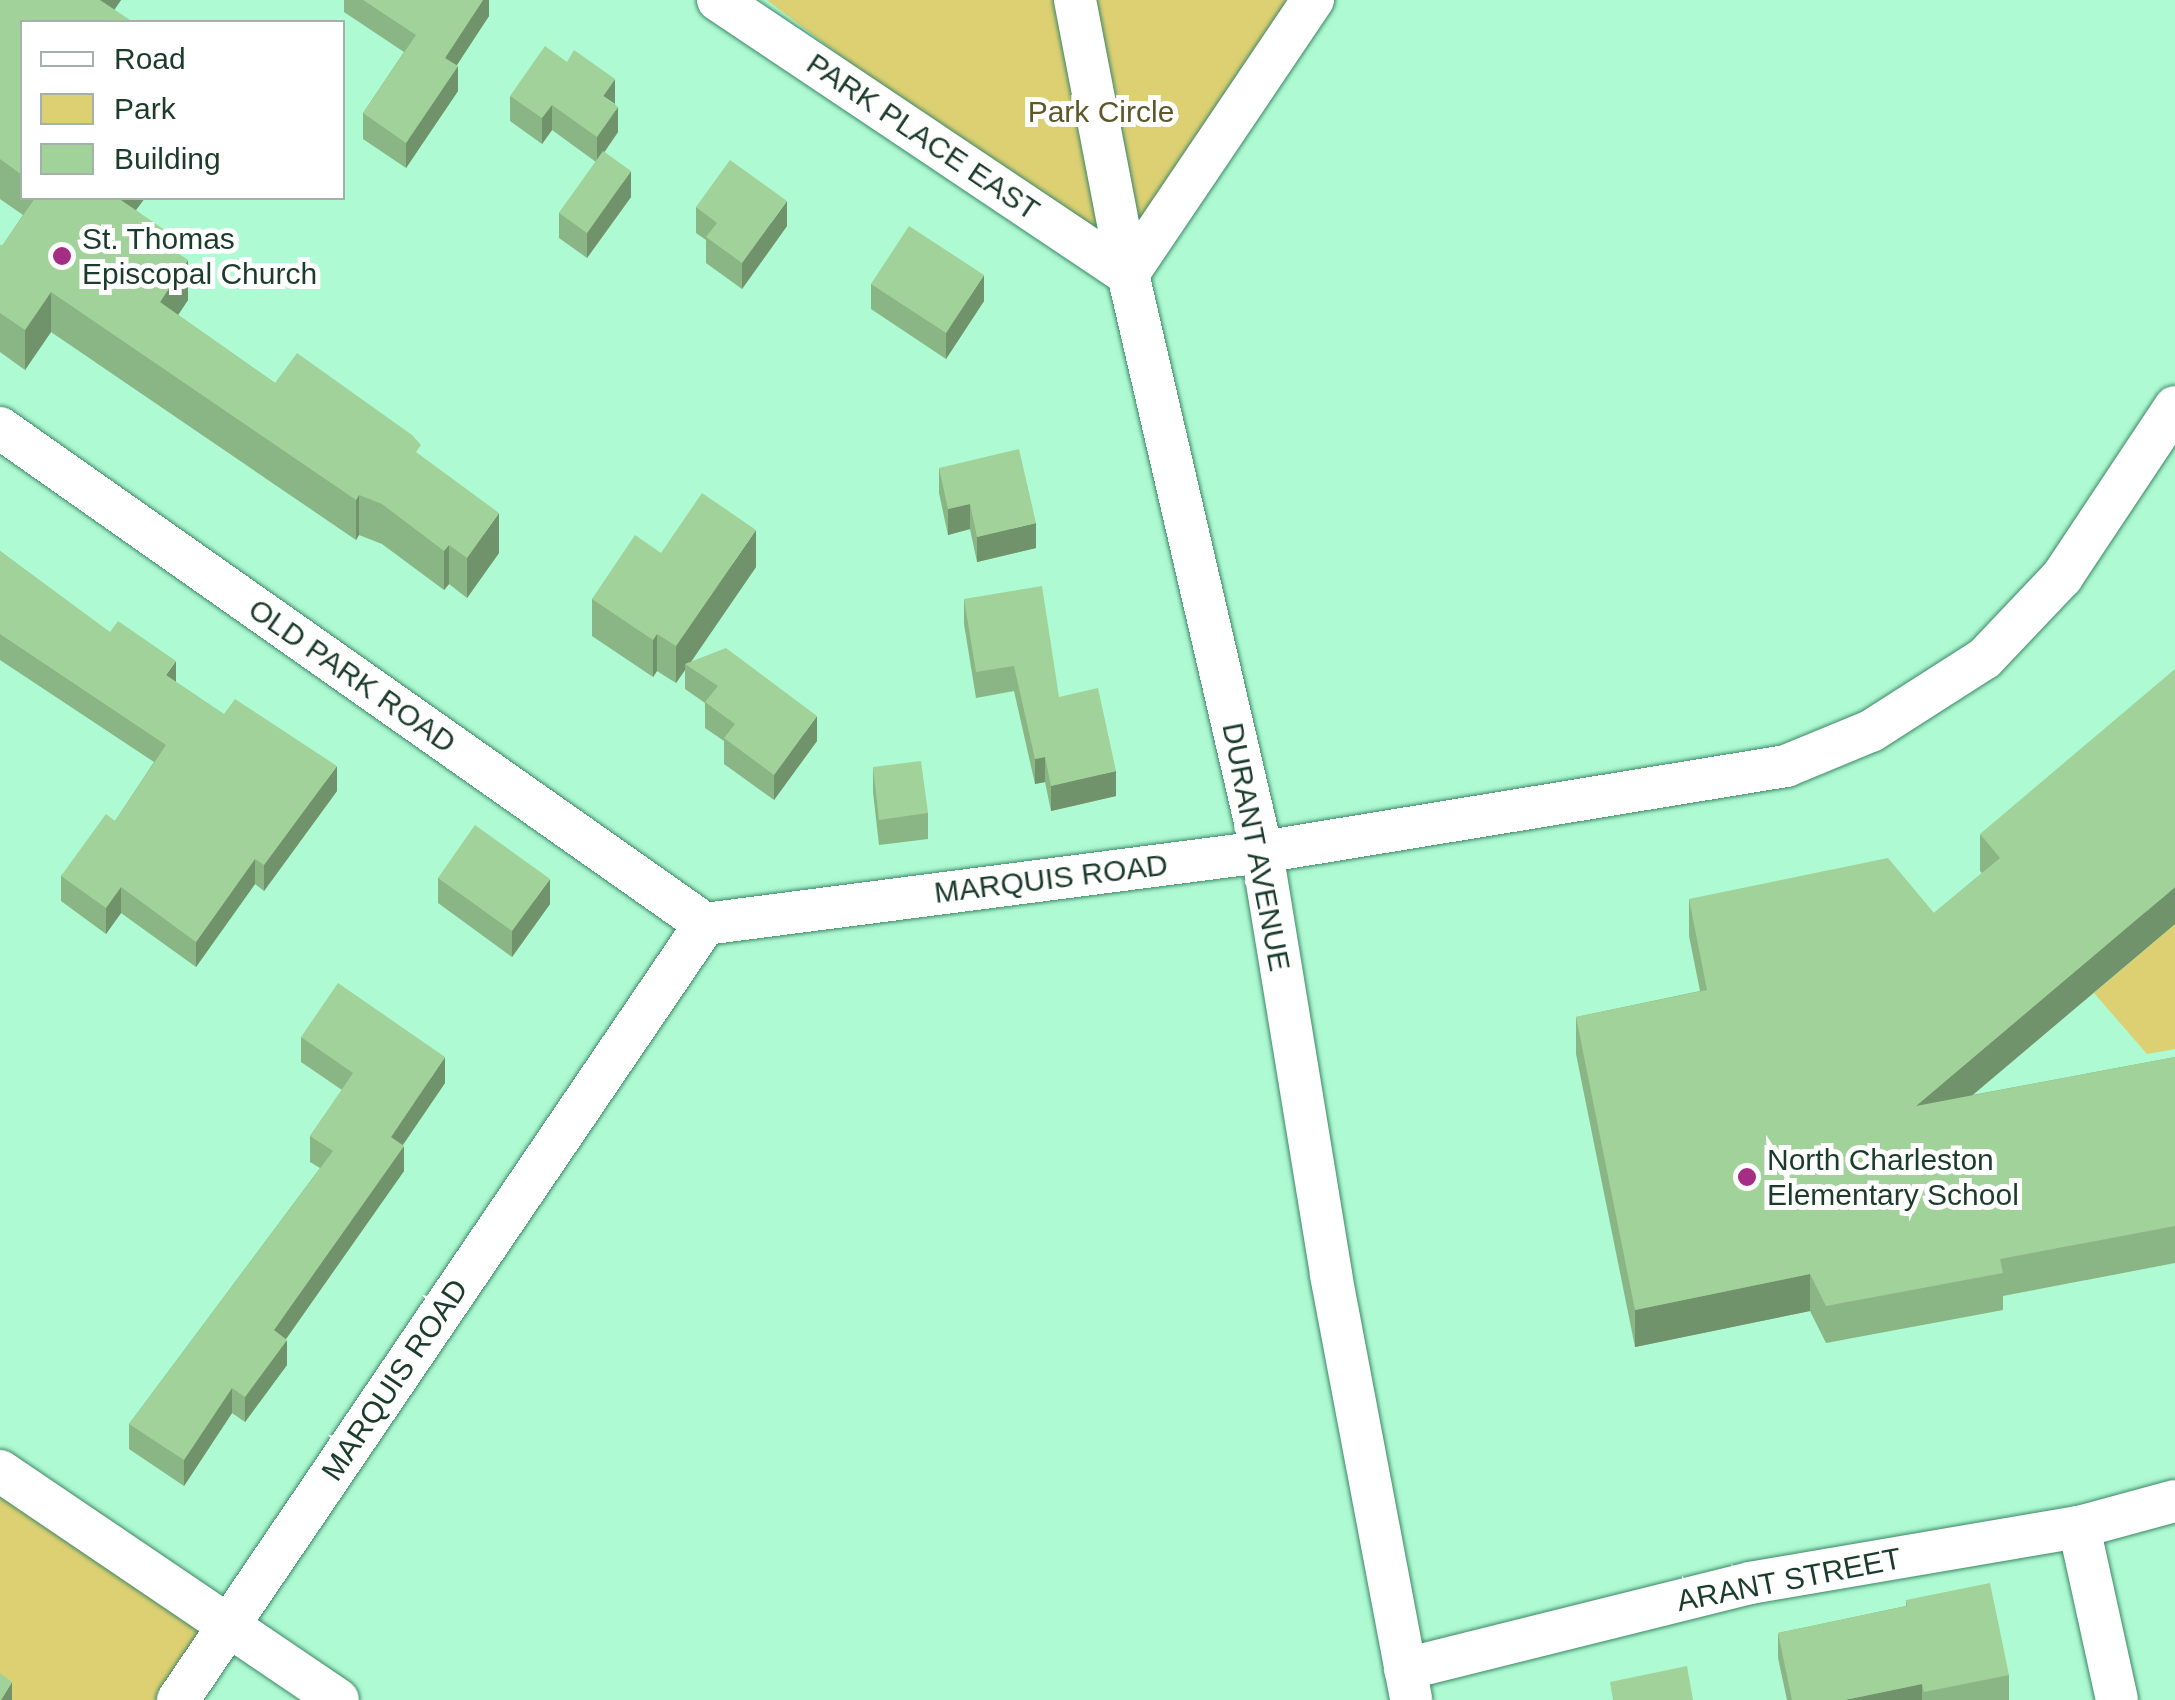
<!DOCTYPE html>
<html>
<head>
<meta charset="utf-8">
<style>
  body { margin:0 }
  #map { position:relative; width:2175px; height:1700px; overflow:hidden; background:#aefad3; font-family:Arial,sans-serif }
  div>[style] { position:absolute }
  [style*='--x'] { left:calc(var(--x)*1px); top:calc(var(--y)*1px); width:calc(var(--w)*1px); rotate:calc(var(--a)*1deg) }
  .green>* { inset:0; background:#ddd073 }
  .roads { filter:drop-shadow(0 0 2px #3c8765) drop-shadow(0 0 2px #3c8765) }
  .minor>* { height:42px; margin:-21px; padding:0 21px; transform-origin:21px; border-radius:21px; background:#fff }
  .wall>* { inset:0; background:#8ab584 }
  .shaded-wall>* { inset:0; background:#71936b }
  .building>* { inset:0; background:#a1d299 }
  .dots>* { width:28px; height:28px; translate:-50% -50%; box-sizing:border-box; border:5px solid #fff; border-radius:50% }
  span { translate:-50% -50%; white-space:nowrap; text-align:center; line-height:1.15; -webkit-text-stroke:10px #fff; paint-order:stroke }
  .park-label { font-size:30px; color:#5d572a }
  .street-label { font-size:30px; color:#1b3b2c }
  .poi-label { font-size:30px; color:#1b3b2c }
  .left { translate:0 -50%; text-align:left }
  .legend { position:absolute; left:20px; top:20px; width:325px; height:180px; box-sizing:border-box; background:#fff; border:2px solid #a4b1ab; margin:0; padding:12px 18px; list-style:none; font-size:30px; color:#1b3b2c }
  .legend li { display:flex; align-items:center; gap:20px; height:50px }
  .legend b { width:50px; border:2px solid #a4b1ab }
</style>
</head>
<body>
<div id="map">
  <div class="green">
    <i style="clip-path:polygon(767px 0,1313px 0,1128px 274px)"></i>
    <i style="clip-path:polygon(2175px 924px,2175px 1049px,2147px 1054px,2094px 993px)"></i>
    <i style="clip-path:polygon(0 1471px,228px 1626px,178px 1700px,0 1700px)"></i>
  </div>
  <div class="roads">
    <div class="minor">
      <i style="--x:718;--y:0;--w:493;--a:33.8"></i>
      <i style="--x:1128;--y:274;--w:331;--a:-56"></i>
      <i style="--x:1075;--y:0;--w:279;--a:79.1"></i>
      <i style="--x:1128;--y:274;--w:593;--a:76.95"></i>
      <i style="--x:1262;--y:852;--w:429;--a:80.7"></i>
      <i style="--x:1331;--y:1275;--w:432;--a:79.3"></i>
      <i style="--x:0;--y:428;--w:862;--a:35.13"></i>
      <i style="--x:0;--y:1471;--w:408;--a:34.1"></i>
      <i style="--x:2079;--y:1527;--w:177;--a:77.6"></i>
      <i style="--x:1405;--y:1669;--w:356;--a:-14"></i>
      <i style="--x:1750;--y:1583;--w:334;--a:-9.7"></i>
      <i style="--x:2079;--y:1527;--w:99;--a:-15.2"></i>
      <i style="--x:178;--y:1700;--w:938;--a:-55.82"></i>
      <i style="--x:705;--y:924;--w:562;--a:-7.37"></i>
      <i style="--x:1262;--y:852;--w:531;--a:-9.32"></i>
      <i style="--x:1786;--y:766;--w:92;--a:-22.4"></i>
      <i style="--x:1871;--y:731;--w:135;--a:-32.6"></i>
      <i style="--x:1985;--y:658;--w:112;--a:-46.5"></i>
      <i style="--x:2062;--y:577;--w:204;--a:-56.4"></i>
    </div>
  </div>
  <div class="wall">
    <i style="clip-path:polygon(0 0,121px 0,114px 10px,22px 22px,22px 198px,145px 198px,136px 210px,172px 250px,188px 300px,178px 315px,275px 383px,421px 456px,499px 553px,467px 598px,449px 584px,444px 590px,382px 544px,359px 535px,356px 540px,51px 332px,25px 370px,0 352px,0 245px,2px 246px,23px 215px,0 199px)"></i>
    <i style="clip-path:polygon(344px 0,489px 0,489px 16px,457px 65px,458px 91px,406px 168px,363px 139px,363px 113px,404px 52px,344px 12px)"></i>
    <i style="clip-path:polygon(510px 96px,615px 104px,618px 132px,604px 152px,631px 197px,587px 258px,559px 238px,559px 213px,596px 162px,552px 130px,542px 144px,510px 121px)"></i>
    <i style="clip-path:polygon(696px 207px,787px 226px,742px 289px,706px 263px,706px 240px,696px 233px)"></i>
    <i style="clip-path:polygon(871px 284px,984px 301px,946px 359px,871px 309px)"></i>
    <i style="clip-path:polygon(939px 468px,1036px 548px,977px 562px,970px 529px,948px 535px,939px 493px)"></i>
    <i style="clip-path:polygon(0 551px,176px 682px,337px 791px,264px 891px,255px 884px,196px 967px,121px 913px,106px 934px,61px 901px,61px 876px,115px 821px,154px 762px,0 660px)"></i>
    <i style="clip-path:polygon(661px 553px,756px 567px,691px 662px,817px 741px,774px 800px,724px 764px,724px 741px,705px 728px,705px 703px,685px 689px,685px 670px,676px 683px,657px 671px,653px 677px,592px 636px,592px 599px)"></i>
    <i style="clip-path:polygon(964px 599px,1059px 697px,1116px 796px,1051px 811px,1045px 782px,1035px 784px,1014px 691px,976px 698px,964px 624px)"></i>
    <i style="clip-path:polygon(873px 767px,928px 813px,928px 839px,879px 845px,873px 792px)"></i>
    <i style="clip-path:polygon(1980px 834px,2175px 924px,1972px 1095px,2175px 1057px,2175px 1263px,2003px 1296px,2003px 1310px,1826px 1343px,1810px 1311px,1635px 1347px,1576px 1054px,1576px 1017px,1700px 991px,1689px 936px,1689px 899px,1934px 913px,1982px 873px,1980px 871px)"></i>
    <i style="clip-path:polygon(438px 878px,550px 904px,512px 957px,438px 903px)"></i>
    <i style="clip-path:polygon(301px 1037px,445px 1083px,403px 1145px,404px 1171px,286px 1339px,287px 1365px,245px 1422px,232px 1413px,184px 1486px,129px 1449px,129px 1424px,320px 1168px,310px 1162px,310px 1136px,342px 1090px,301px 1062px)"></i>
    <i style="clip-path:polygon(1906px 1600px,2009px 1675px,2009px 1700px,1787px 1700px,1778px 1658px,1778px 1633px,1906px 1606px)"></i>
  </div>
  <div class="shaded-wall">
    <i style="clip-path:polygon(96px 0,121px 0,106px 22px)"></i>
    <i style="clip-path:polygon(483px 0,489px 0,489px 16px,445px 83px,445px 58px)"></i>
    <i style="clip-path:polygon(458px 66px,458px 91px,406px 168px,406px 143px)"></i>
    <i style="clip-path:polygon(615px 79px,615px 104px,603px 96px)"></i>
    <i style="clip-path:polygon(552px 105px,552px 130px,542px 144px,542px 118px)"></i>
    <i style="clip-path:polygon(618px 107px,618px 132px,597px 163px,597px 137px)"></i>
    <i style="clip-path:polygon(631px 171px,631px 197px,587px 258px,587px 233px)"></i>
    <i style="clip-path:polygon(116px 198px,145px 198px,116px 236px)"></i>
    <i style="clip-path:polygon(787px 201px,787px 226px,742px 289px,742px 263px)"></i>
    <i style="clip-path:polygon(172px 235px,172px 275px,166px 245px)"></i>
    <i style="clip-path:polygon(188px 260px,188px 300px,160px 342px,160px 302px)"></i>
    <i style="clip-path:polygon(984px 275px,984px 301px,946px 359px,946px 333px)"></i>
    <i style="clip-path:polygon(51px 292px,51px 332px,25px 370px,25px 330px)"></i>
    <i style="clip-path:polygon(359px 495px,359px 535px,356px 540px,356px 500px)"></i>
    <i style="clip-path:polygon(970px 504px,970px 529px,948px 535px,948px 509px)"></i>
    <i style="clip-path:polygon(499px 513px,499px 553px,467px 598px,467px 558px)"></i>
    <i style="clip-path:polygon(1036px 523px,1036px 548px,977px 562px,977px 537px)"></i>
    <i style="clip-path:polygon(756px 530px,756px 567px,688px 666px,685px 664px,685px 670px,676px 683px,676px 646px)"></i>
    <i style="clip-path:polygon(449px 545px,449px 584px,444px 590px,444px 551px)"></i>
    <i style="clip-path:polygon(657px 634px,657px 671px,653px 677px,653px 640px)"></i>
    <i style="clip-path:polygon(176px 661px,176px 686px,166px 675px)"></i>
    <i style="clip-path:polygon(817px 716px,817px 741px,774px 800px,774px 775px)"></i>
    <i style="clip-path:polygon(1045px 757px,1045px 782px,1035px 784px,1035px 759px)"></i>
    <i style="clip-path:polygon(337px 766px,337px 791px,264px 891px,264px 865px)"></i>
    <i style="clip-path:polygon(1116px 771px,1116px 796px,1051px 811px,1051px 786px)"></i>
    <i style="clip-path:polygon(255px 859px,255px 884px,196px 967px,196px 942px)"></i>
    <i style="clip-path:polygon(550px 879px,550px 904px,512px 957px,512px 931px)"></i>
    <i style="clip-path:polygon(121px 887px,121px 913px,106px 934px,106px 908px)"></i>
    <i style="clip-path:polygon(2175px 887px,2175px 924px,1916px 1143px,1916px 1106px)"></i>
    <i style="clip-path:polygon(445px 1057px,445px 1083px,391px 1162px,391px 1137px)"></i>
    <i style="clip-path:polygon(404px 1146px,404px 1171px,274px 1356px,274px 1330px)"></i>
    <i style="clip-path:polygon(1810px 1274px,1810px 1311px,1635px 1347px,1635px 1310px)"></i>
    <i style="clip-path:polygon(287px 1340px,287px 1365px,245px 1422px,245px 1397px)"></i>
    <i style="clip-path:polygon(232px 1388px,232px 1413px,184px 1486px,184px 1460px)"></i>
    <i style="clip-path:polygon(12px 1682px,12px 1700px,1px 1700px)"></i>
    <i style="clip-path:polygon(1922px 1684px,1922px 1700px,1845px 1700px)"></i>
  </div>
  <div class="building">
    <i style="clip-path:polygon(0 0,100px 0,133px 22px,22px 22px,22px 175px,0 159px)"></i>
    <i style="clip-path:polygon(363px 0,483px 0,445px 58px,458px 66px,406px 143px,363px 113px,416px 35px)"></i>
    <i style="clip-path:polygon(545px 46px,567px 62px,574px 50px,615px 79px,603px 96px,618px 107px,597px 137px,552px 105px,542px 118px,510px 96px)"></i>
    <i style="clip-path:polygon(603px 151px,631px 171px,587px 233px,559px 213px)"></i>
    <i style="clip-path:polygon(730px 160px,787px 201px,742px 263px,706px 237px,717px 223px,696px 207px)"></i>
    <i style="clip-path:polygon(35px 198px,118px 198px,172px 235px,166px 245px,188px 260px,160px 302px,275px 383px,297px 353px,412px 435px,421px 445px,416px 452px,499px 513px,467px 558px,449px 545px,444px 551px,382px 504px,359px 495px,356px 500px,51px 292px,25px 330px,0 313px,0 245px,2px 246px)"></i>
    <i style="clip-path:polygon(909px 226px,984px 275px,946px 333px,871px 284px)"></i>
    <i style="clip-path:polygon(1019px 449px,1036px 523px,977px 537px,970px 504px,948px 509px,939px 468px)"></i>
    <i style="clip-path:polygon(702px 493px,756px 530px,676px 646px,657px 634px,653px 640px,592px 599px,635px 535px,661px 553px)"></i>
    <i style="clip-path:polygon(0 551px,110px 632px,118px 621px,176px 661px,166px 675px,224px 714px,235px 699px,337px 766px,264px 865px,255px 859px,196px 942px,121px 887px,106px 908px,61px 876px,106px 814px,115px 821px,166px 745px,0 634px)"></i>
    <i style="clip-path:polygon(1042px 586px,1059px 697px,1098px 688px,1116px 771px,1051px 786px,1045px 757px,1035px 759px,1014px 666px,976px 672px,964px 599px)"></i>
    <i style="clip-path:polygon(726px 648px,817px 716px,774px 775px,724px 738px,735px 724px,705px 702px,718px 686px,685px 664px)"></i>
    <i style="clip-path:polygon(2175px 669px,2175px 887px,1916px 1106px,2175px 1057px,2175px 1226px,2000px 1259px,2003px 1273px,1826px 1306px,1810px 1274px,1635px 1310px,1576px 1017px,1707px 990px,1689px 899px,1888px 858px,1934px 913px,2000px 858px,1980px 834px)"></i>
    <i style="clip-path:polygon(921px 761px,928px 813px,879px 820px,873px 767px)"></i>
    <i style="clip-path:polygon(475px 825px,550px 879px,512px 931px,438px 878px)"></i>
    <i style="clip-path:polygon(338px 983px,445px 1057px,391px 1137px,404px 1146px,274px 1330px,287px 1340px,245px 1397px,232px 1388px,184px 1460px,129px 1424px,333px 1151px,310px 1136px,353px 1073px,301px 1037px)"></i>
    <i style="clip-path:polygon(1990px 1583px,2009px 1675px,1924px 1692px,1922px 1684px,1845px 1700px,1792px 1700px,1778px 1633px,1907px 1606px,1906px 1600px)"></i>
    <i style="clip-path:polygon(1687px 1666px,1693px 1700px,1613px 1700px,1610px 1682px)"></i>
    <i style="clip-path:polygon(0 1673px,12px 1682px,1px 1700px,0 1700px)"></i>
  </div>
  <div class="dots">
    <i style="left:62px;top:256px;background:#a52d83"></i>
    <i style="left:1747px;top:1177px;background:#a52d83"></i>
  </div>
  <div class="park-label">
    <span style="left:1101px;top:112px">Park Circle</span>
  </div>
  <div class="street-label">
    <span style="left:923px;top:137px;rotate:34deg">PARK PLACE EAST</span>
    <span style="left:352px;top:676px;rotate:35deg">OLD PARK ROAD</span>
    <span style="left:1256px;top:847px;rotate:79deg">DURANT AVENUE</span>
    <span style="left:1051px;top:879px;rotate:-7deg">MARQUIS ROAD</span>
    <span style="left:395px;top:1380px;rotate:-56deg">MARQUIS ROAD</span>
    <span style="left:1789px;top:1580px;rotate:-11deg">ARANT STREET</span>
  </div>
  <div class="poi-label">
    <span class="left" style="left:82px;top:256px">St. Thomas<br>Episcopal Church</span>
    <span class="left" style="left:1767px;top:1177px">North Charleston<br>Elementary School</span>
  </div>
  <ul class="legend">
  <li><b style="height:12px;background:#fff"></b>Road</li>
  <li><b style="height:28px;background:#ddd073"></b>Park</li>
  <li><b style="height:28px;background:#a1d299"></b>Building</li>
  </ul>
</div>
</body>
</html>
